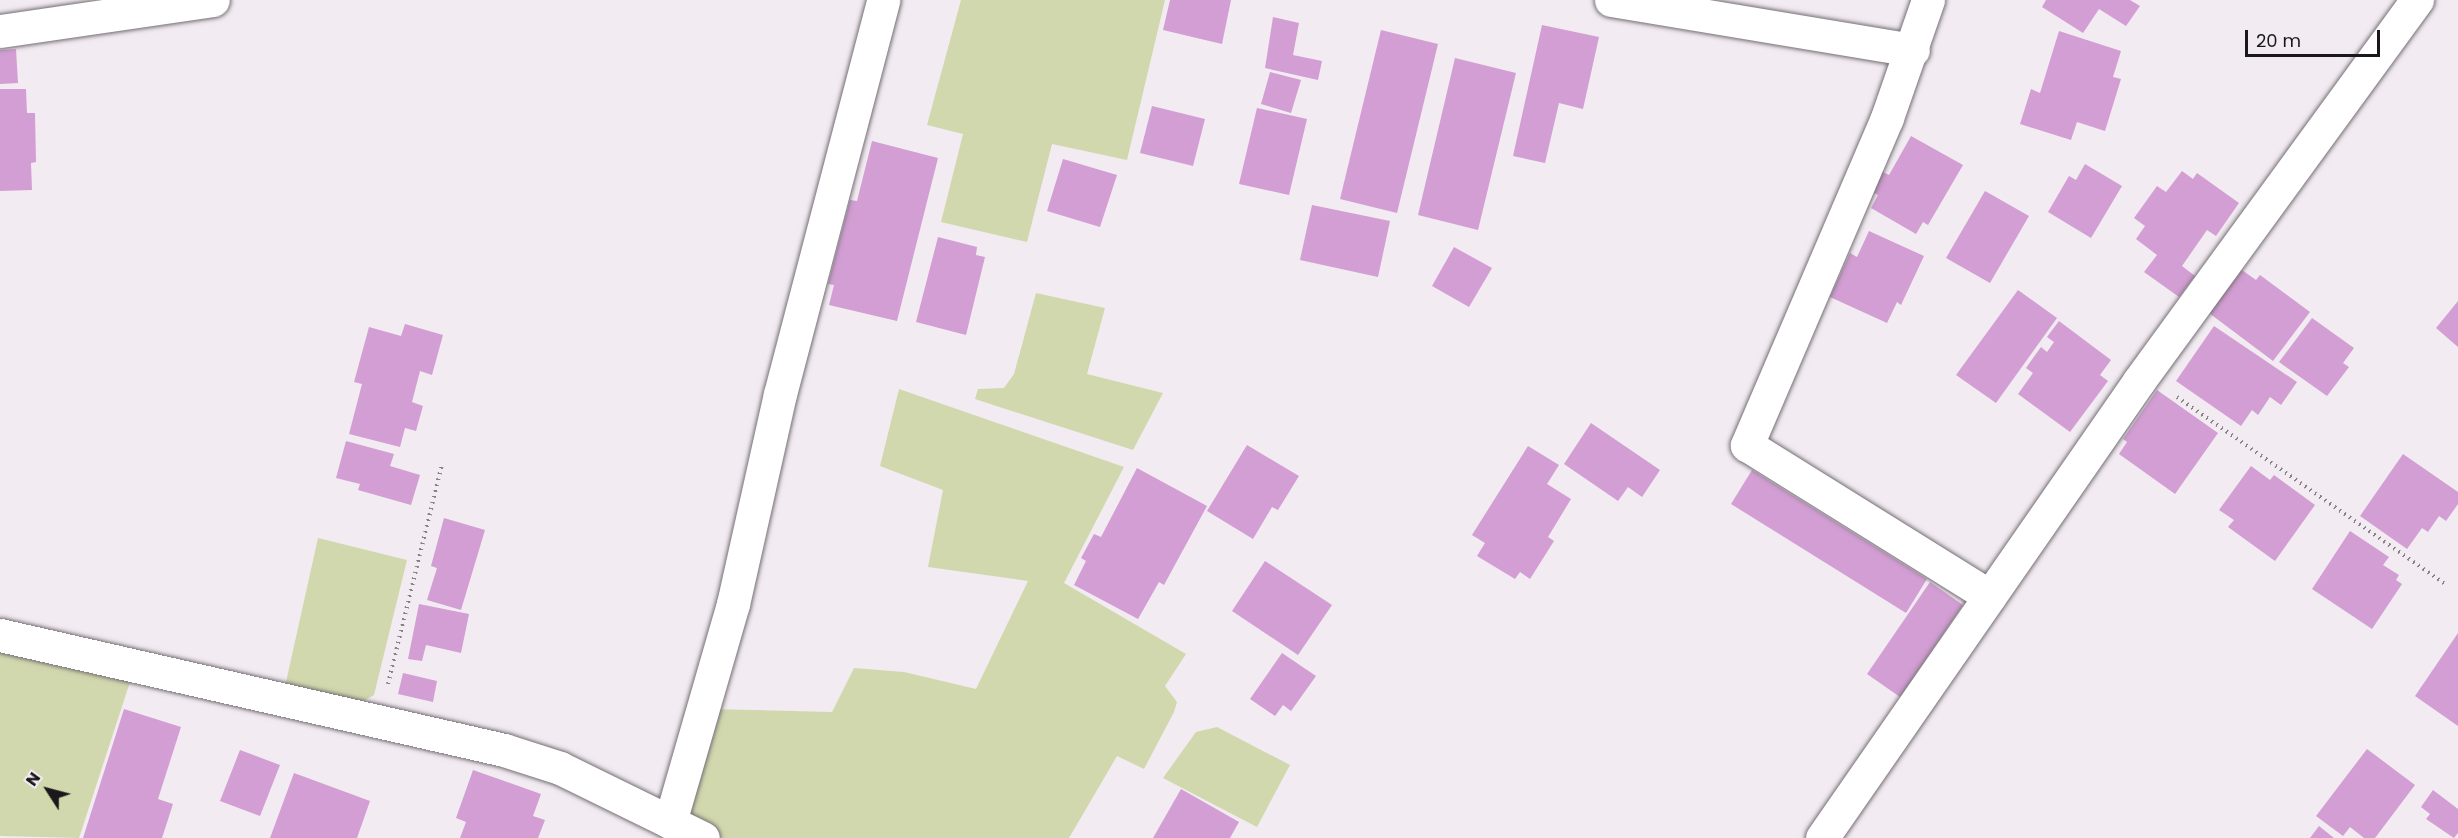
<!DOCTYPE html>
<html>
<head>
<meta charset="utf-8">
<style>
  body { margin:0 }
  #map { position:relative; width:2458px; height:838px; overflow:hidden; background:#f2ebf2; font-family:Poppins,sans-serif }
  div>[style] { position:absolute }
  [style*='--x'] { left:calc(var(--x)*1px); top:calc(var(--y)*1px); width:calc(var(--w)*1px); rotate:calc(var(--a)*1deg) }
  .green>* { inset:0; background:#d2d8ad }
  .building>* { inset:0; background:#d29ed3 }
  .path>* { height:4px; margin-top:-2px; transform-origin:0; background:repeating-linear-gradient(90deg,#868286 0 1.5px,transparent 0 6px) }
  .roads { filter:drop-shadow(0 0 2px #756f75) drop-shadow(0 0 2px #756f75) }
  .minor>* { height:33px; margin:-16.5px; padding:0 16.5px; transform-origin:16.5px; border-radius:16.5px; background:#fff }
  span { translate:-50% -50%; white-space:nowrap; text-align:center; line-height:1.15; -webkit-text-stroke:4.5px #f2ebf2; paint-order:stroke }
  .north { position:absolute; left:18px; top:760px; width:60px; height:60px; -webkit-text-stroke:4px #f2ebf2; paint-order:stroke; rotate:306deg; font-size:16px; font-weight:700; line-height:24px; text-align:center; color:#1a181a }
  .north::after { content:''; display:block; margin:auto; width:21px; height:27px; background:#1a181a; clip-path:polygon(50% 0,100% 100%,50% 72%,0 100%) }
  .scale { position:absolute; left:2245px; top:30px; width:135px; height:27px; box-sizing:border-box; border:3px solid #1a181a; border-top:0; padding-left:8px; font-size:18px; line-height:21px; white-space:nowrap; color:#1a181a; -webkit-text-stroke:4px #f2ebf2; paint-order:stroke }
</style>
</head>
<body>
<div id="map">
  <div class="green">
    <i style="clip-path:polygon(961px 0,1165px 0,1127px 160px,1052px 144px,1027px 242px,941px 222px,963px 134px,927px 125px)"></i>
    <i style="clip-path:polygon(1036px 293px,1105px 308px,1087px 374px,1163px 393px,1133px 450px,975px 399px,978px 389px,1004px 388px,1014px 374px)"></i>
    <i style="clip-path:polygon(899px 389px,1124px 467px,1064px 583px,1186px 654px,1165px 686px,1177px 702px,1174px 712px,1144px 769px,1117px 756px,1069px 838px,723px 838px,691px 825px,685px 815px,709px 709px,832px 712px,854px 668px,904px 672px,976px 689px,1028px 581px,928px 567px,943px 490px,880px 466px)"></i>
    <i style="clip-path:polygon(318px 538px,407px 560px,374px 695px,353px 707px,284px 691px)"></i>
    <i style="clip-path:polygon(0 646px,131px 679px,79px 838px,0 836px)"></i>
    <i style="clip-path:polygon(1217px 727px,1290px 765px,1257px 827px,1163px 778px,1196px 732px)"></i>
  </div>
  <div class="building">
    <i style="clip-path:polygon(1170px 0,1231px 0,1222px 44px,1163px 30px)"></i>
    <i style="clip-path:polygon(2046px 0,2130px 0,2140px 6px,2126px 26px,2099px 9px,2083px 33px,2042px 7px)"></i>
    <i style="clip-path:polygon(1273px 17px,1299px 23px,1293px 55px,1322px 61px,1318px 80px,1265px 68px)"></i>
    <i style="clip-path:polygon(1542px 25px,1599px 37px,1583px 109px,1559px 103px,1545px 163px,1513px 156px)"></i>
    <i style="clip-path:polygon(1381px 30px,1438px 44px,1397px 213px,1340px 199px)"></i>
    <i style="clip-path:polygon(2059px 31px,2121px 51px,2113px 77px,2121px 79px,2105px 131px,2077px 122px,2071px 140px,2020px 124px,2031px 89px,2040px 93px)"></i>
    <i style="clip-path:polygon(16px 49px,18px 83px,0 84px,0 50px)"></i>
    <i style="clip-path:polygon(1455px 58px,1516px 73px,1478px 230px,1418px 215px)"></i>
    <i style="clip-path:polygon(1270px 72px,1301px 80px,1291px 113px,1261px 104px)"></i>
    <i style="clip-path:polygon(0 89px,26px 89px,27px 113px,35px 113px,36px 162px,31px 163px,32px 190px,0 191px)"></i>
    <i style="clip-path:polygon(1152px 106px,1205px 119px,1193px 166px,1140px 153px)"></i>
    <i style="clip-path:polygon(1257px 108px,1307px 119px,1289px 195px,1239px 184px)"></i>
    <i style="clip-path:polygon(1911px 136px,1963px 165px,1928px 225px,1923px 222px,1916px 234px,1871px 208px,1878px 195px,1870px 191px,1881px 171px,1889px 175px)"></i>
    <i style="clip-path:polygon(872px 141px,938px 158px,897px 321px,829px 305px,834px 285px,828px 284px,850px 200px,857px 201px)"></i>
    <i style="clip-path:polygon(1063px 159px,1117px 175px,1100px 227px,1047px 211px)"></i>
    <i style="clip-path:polygon(2085px 164px,2122px 186px,2091px 238px,2048px 212px,2069px 176px,2076px 180px)"></i>
    <i style="clip-path:polygon(2182px 171px,2193px 179px,2197px 173px,2239px 203px,2216px 236px,2207px 230px,2182px 266px,2195px 276px,2179px 297px,2144px 272px,2157px 255px,2136px 239px,2145px 226px,2134px 218px,2157px 186px,2166px 192px)"></i>
    <i style="clip-path:polygon(1985px 191px,2029px 216px,1990px 283px,1946px 258px)"></i>
    <i style="clip-path:polygon(1312px 205px,1390px 221px,1378px 277px,1300px 260px)"></i>
    <i style="clip-path:polygon(1869px 231px,1924px 256px,1901px 305px,1897px 302px,1887px 323px,1830px 297px,1850px 253px,1857px 257px)"></i>
    <i style="clip-path:polygon(938px 237px,977px 247px,976px 255px,985px 257px,966px 335px,916px 322px)"></i>
    <i style="clip-path:polygon(1454px 247px,1492px 268px,1469px 307px,1432px 286px)"></i>
    <i style="clip-path:polygon(2242px 270px,2256px 280px,2260px 275px,2310px 312px,2273px 361px,2209px 313px)"></i>
    <i style="clip-path:polygon(2018px 290px,2057px 318px,1996px 403px,1956px 375px)"></i>
    <i style="clip-path:polygon(2458px 301px,2458px 347px,2436px 328px)"></i>
    <i style="clip-path:polygon(2312px 318px,2354px 348px,2343px 363px,2349px 367px,2327px 396px,2279px 362px)"></i>
    <i style="clip-path:polygon(2059px 321px,2111px 360px,2100px 375px,2108px 381px,2070px 432px,2018px 394px,2033px 373px,2026px 368px,2041px 347px,2047px 352px,2054px 342px,2047px 337px)"></i>
    <i style="clip-path:polygon(405px 324px,443px 335px,432px 375px,420px 371px,412px 402px,423px 406px,416px 431px,405px 428px,400px 447px,349px 434px,362px 384px,354px 382px,369px 327px,401px 336px)"></i>
    <i style="clip-path:polygon(2214px 326px,2297px 382px,2281px 405px,2270px 397px,2258px 415px,2252px 410px,2241px 426px,2176px 381px)"></i>
    <i style="clip-path:polygon(2157px 390px,2218px 433px,2175px 494px,2119px 454px,2127px 442px,2123px 439px)"></i>
    <i style="clip-path:polygon(1591px 423px,1660px 470px,1642px 497px,1628px 487px,1618px 501px,1564px 464px)"></i>
    <i style="clip-path:polygon(346px 441px,394px 454px,390px 466px,420px 475px,411px 505px,358px 490px,360px 484px,336px 478px)"></i>
    <i style="clip-path:polygon(1247px 445px,1299px 476px,1278px 510px,1272px 507px,1253px 539px,1207px 511px)"></i>
    <i style="clip-path:polygon(1528px 446px,1559px 465px,1547px 484px,1571px 499px,1548px 537px,1554px 541px,1530px 579px,1520px 572px,1515px 579px,1477px 556px,1485px 543px,1472px 535px)"></i>
    <i style="clip-path:polygon(2403px 454px,2458px 492px,2458px 504px,2446px 521px,2439px 516px,2428px 532px,2422px 528px,2407px 549px,2360px 516px)"></i>
    <i style="clip-path:polygon(2251px 466px,2270px 480px,2274px 475px,2315px 505px,2275px 561px,2228px 527px,2234px 520px,2219px 510px)"></i>
    <i style="clip-path:polygon(1137px 468px,1207px 506px,1164px 585px,1159px 582px,1138px 619px,1074px 585px,1086px 561px,1081px 558px,1094px 534px,1101px 537px)"></i>
    <i style="clip-path:polygon(1752px 470px,1927px 579px,1906px 613px,1731px 504px)"></i>
    <i style="clip-path:polygon(444px 518px,485px 530px,461px 610px,427px 600px,437px 568px,431px 566px)"></i>
    <i style="clip-path:polygon(2350px 531px,2389px 557px,2383px 565px,2399px 575px,2396px 580px,2402px 584px,2372px 629px,2312px 589px)"></i>
    <i style="clip-path:polygon(1265px 561px,1332px 605px,1298px 655px,1232px 611px)"></i>
    <i style="clip-path:polygon(1930px 582px,1963px 605px,1900px 697px,1867px 674px)"></i>
    <i style="clip-path:polygon(419px 604px,469px 614px,461px 653px,426px 645px,422px 661px,408px 659px)"></i>
    <i style="clip-path:polygon(2458px 633px,2458px 726px,2415px 696px)"></i>
    <i style="clip-path:polygon(1282px 653px,1316px 676px,1291px 711px,1283px 705px,1275px 716px,1250px 699px)"></i>
    <i style="clip-path:polygon(403px 673px,437px 681px,433px 702px,398px 694px)"></i>
    <i style="clip-path:polygon(124px 709px,181px 727px,158px 799px,173px 804px,162px 838px,83px 838px)"></i>
    <i style="clip-path:polygon(2367px 749px,2415px 785px,2375px 838px,2364px 838px,2350px 827px,2343px 836px,2316px 816px)"></i>
    <i style="clip-path:polygon(240px 750px,280px 765px,260px 816px,220px 801px)"></i>
    <i style="clip-path:polygon(473px 770px,541px 794px,533px 816px,545px 820px,538px 838px,460px 838px,466px 822px,456px 818px)"></i>
    <i style="clip-path:polygon(294px 773px,370px 801px,357px 838px,270px 838px)"></i>
    <i style="clip-path:polygon(1181px 789px,1239px 822px,1230px 838px,1153px 838px)"></i>
    <i style="clip-path:polygon(2433px 790px,2458px 809px,2458px 833px,2454px 838px,2426px 819px,2430px 814px,2421px 807px)"></i>
    <i style="clip-path:polygon(2319px 826px,2334px 838px,2310px 838px)"></i>
  </div>
  <div class="path">
    <i style="--x:2177;--y:397;--w:328;--a:34.9"></i>
    <i style="--x:388;--y:684;--w:227;--a:-76.2"></i>
  </div>
  <div class="roads">
    <div class="minor">
      <i style="--x:1611;--y:0;--w:306;--a:9.4"></i>
      <i style="--x:1928;--y:0;--w:125;--a:109.2"></i>
      <i style="--x:1887;--y:118;--w:356;--a:113.2"></i>
      <i style="--x:1747;--y:445;--w:286;--a:31.9"></i>
      <i style="--x:0;--y:31;--w:215;--a:-8.3"></i>
      <i style="--x:0;--y:635;--w:517;--a:12.85"></i>
      <i style="--x:504;--y:750;--w:59;--a:17.8"></i>
      <i style="--x:560;--y:768;--w:159;--a:26.1"></i>
      <i style="--x:670;--y:822;--w:227;--a:-73.9"></i>
      <i style="--x:733;--y:604;--w:215;--a:-77.4"></i>
      <i style="--x:780;--y:394;--w:407;--a:-75.3"></i>
      <i style="--x:1822;--y:838;--w:556;--a:-55.25"></i>
      <i style="--x:2139;--y:381;--w:472;--a:-53.9"></i>
    </div>
  </div>
  <div class="north">N</div>
  <div class="scale">20 m</div>
</div>
</body>
</html>
